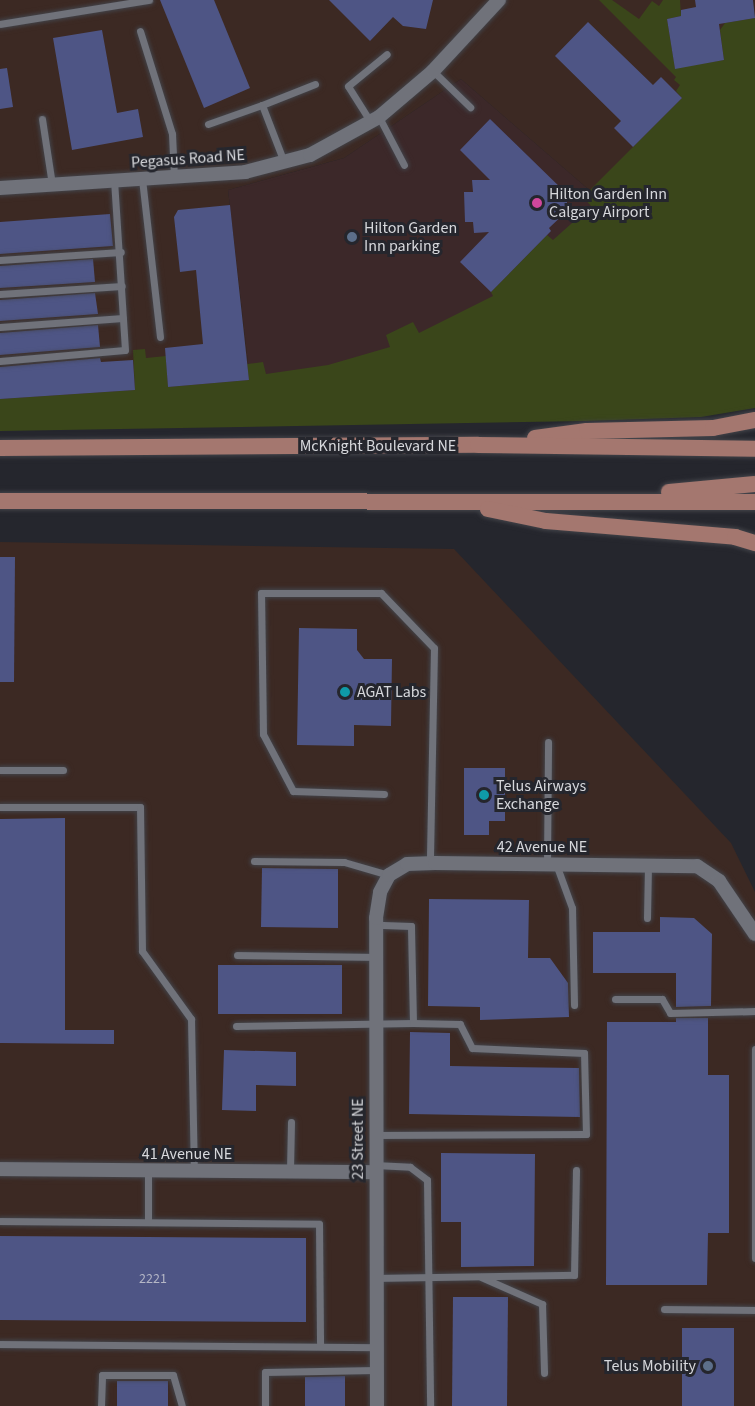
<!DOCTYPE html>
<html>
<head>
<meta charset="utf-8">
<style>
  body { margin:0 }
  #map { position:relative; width:755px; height:1406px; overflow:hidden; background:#25262d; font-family:"Source Sans 3",sans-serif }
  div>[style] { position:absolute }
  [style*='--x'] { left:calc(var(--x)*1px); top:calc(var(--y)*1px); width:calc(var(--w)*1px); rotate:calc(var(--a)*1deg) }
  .commercial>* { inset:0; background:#3c2829 }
  .industrial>* { inset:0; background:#3c2923 }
  .green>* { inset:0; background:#3a461a }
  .building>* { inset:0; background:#4e5585 }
  .roads { filter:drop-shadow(0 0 2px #424349) drop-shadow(0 0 2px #424349) }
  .service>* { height:7px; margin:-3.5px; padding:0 3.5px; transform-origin:3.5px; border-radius:3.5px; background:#70727a }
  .minor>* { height:14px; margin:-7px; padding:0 7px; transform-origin:7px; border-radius:7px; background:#70727a }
  .primary>* { height:16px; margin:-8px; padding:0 8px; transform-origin:8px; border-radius:8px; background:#a4776f }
  .dots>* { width:16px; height:16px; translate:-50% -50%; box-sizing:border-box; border:3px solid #25262d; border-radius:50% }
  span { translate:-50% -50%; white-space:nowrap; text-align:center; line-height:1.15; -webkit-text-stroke:6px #25262d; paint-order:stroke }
  .number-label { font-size:14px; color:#b5b7c6 }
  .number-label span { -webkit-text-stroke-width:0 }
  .street-label { font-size:16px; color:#d7d8dc }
  .poi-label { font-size:16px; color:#d7d8dc }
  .left { translate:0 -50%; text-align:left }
  .right { translate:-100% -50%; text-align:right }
</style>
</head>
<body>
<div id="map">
  <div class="commercial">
    <i style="clip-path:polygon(461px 79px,602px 201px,492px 311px,391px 362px,251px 389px,228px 190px,344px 158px)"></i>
  </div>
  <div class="industrial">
    <i style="clip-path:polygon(0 0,755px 0,755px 18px,717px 90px,602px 201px,461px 79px,344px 158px,228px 190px,251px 389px,0 406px)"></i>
    <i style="clip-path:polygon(0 542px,454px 549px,731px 843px,755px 892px,755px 1406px,0 1406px)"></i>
  </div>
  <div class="green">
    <i style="clip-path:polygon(599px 0,612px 0,639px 19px,652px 1px,659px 6px,663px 0,680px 0,681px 16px,667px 19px,675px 68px,724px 60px,720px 30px,725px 23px,755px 18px,755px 408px,701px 417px,586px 421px,0 431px,0 399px,135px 390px,133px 350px,145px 349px,146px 358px,166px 356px,168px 387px,249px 380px,247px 364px,263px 362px,266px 374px,328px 365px,390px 347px,386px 335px,413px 322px,419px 333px,493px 296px,491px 292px,547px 235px,553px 240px,591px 206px,583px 197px,682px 98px,676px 91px,680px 85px,674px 80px,676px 77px)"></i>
  </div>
  <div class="building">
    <i style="clip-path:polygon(160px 0,214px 0,250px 88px,204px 108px)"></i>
    <i style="clip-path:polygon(329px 0,433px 0,426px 29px,403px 26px,393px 17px,370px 41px)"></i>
    <i style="clip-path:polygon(695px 0,753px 0,755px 18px,719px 24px,724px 60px,675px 69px,667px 19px,681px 16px,681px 10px,696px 7px)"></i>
    <i style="clip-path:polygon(588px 22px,653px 85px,661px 77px,682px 98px,633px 147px,614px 128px,621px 121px,555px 56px)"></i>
    <i style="clip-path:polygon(102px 30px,117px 113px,138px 109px,143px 137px,72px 150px,53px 38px)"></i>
    <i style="clip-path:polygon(7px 68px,13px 107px,0 109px,0 69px)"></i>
    <i style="clip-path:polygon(490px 119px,567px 194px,567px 211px,549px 228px,551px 231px,491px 292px,460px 262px,489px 232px,474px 233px,473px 222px,465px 222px,464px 192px,473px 192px,472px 180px,490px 180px,460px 150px)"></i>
    <i style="clip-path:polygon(230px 205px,249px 380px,168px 387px,165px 348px,203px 344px,196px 270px,180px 272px,174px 217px,178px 210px)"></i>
    <i style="clip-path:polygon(110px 214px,113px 246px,0 254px,0 222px)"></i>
    <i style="clip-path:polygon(93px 259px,95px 282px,0 288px,0 266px)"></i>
    <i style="clip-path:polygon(95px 293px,98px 314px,0 321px,0 300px)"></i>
    <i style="clip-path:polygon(98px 325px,100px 347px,0 355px,0 333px)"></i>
    <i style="clip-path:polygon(100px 358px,101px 362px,133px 360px,135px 390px,0 399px,0 367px)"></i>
    <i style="clip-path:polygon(0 557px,15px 557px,14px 682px,0 682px)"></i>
    <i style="clip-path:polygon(299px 628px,357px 629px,357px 650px,364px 659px,392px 659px,391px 726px,354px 725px,354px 746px,297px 745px)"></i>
    <i style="clip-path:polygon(464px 768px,505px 768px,505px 821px,489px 821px,489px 835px,464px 835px)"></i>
    <i style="clip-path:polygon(65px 818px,65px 1030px,114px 1030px,114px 1044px,0 1043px,0 819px)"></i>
    <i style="clip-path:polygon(262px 868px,338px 869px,338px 928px,261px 927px)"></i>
    <i style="clip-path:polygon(429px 899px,529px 900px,528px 958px,550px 958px,568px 983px,569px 1017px,480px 1020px,480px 1007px,428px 1006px)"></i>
    <i style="clip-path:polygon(660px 917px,694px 918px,712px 934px,711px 1006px,676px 1007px,676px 973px,593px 973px,593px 932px,660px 932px)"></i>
    <i style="clip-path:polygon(218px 965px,342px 965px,342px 1014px,218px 1014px)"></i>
    <i style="clip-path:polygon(676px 1018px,708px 1018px,708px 1075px,729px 1075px,729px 1233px,708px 1233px,707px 1285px,606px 1285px,607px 1022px,676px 1022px)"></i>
    <i style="clip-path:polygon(410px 1032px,450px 1033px,450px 1066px,579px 1068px,580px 1117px,409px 1114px)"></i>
    <i style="clip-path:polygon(224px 1050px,296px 1052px,296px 1086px,256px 1085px,256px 1111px,222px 1110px)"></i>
    <i style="clip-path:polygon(441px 1153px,535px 1154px,534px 1266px,461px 1267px,461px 1222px,441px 1222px)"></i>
    <i style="clip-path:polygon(0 1236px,306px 1238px,306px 1322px,0 1320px)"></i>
    <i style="clip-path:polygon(453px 1297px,508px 1297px,507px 1406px,452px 1406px)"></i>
    <i style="clip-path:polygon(682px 1328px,734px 1328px,734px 1406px,682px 1406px)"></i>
    <i style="clip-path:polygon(345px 1376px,345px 1406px,305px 1406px,305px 1377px)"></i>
    <i style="clip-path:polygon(117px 1381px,168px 1381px,168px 1406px,117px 1406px)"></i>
  </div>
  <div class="roads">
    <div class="service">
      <i style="--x:0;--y:24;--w:151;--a:-9.2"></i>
      <i style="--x:140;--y:31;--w:108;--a:72.7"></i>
      <i style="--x:172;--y:134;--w:43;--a:87.3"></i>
      <i style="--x:433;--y:71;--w:52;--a:44.2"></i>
      <i style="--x:262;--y:105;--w:57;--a:-21.6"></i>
      <i style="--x:379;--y:117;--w:54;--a:62.5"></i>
      <i style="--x:42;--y:119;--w:66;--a:81.3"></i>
      <i style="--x:370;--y:121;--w:41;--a:-122.2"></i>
      <i style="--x:348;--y:86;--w:50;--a:-39.4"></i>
      <i style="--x:208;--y:124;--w:57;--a:-19.4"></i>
      <i style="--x:262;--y:105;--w:61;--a:68.9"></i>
      <i style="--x:142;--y:179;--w:159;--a:83.5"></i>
      <i style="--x:0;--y:260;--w:121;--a:-3.8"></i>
      <i style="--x:0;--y:294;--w:122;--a:-3.8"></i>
      <i style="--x:0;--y:327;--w:123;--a:-4.2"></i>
      <i style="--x:0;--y:361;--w:125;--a:-5"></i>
      <i style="--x:125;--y:350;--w:169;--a:-93.7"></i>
      <i style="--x:0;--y:770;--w:63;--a:0"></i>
      <i style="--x:384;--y:794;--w:91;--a:-178.1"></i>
      <i style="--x:293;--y:791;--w:64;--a:-117.8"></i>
      <i style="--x:263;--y:734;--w:141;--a:-90.8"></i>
      <i style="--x:261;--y:593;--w:120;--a:0"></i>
      <i style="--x:381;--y:593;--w:76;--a:46.1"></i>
      <i style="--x:434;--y:648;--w:215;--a:91.1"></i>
      <i style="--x:0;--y:807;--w:140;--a:0"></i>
      <i style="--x:140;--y:807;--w:144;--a:89.2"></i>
      <i style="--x:142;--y:951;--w:84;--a:54.2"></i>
      <i style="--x:191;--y:1019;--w:151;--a:88.9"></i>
      <i style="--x:254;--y:861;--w:90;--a:0.6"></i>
      <i style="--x:344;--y:862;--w:47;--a:16.1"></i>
      <i style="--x:547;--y:864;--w:122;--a:-89.5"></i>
      <i style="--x:556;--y:864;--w:47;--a:70"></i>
      <i style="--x:572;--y:908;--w:97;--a:88.8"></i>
      <i style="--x:647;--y:918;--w:54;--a:-88.9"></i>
      <i style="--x:237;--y:955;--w:139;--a:0.8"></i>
      <i style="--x:615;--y:999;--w:47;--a:0"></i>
      <i style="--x:662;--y:999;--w:16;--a:60"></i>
      <i style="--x:670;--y:1013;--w:85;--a:-1.3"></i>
      <i style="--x:236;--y:1026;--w:177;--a:-1"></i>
      <i style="--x:413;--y:1023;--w:97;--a:-91.2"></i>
      <i style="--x:411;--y:926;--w:35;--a:-178"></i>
      <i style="--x:755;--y:1049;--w:209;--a:90"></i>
      <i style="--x:375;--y:1135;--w:211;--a:-0.3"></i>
      <i style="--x:586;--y:1134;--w:81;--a:-91.4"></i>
      <i style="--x:584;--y:1053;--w:112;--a:-177.4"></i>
      <i style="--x:472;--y:1048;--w:27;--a:-117"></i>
      <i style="--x:460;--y:1024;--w:47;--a:-178.8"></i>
      <i style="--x:375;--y:1165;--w:35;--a:3"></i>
      <i style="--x:410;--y:1167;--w:21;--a:37"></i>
      <i style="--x:427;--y:1180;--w:226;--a:89.2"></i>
      <i style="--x:148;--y:1170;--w:52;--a:90"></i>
      <i style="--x:290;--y:1170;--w:48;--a:-88.8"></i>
      <i style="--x:0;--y:1221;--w:319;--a:0.5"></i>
      <i style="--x:319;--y:1224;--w:122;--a:89.5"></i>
      <i style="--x:481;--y:1277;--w:67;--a:23.9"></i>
      <i style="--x:542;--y:1304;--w:69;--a:88.3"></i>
      <i style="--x:376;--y:1278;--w:198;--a:-0.9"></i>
      <i style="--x:574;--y:1275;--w:105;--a:-88.9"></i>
      <i style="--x:664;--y:1309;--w:91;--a:0.6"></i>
      <i style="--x:0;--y:1344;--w:376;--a:0.5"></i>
      <i style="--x:101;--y:1406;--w:31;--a:-88"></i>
      <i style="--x:102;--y:1375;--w:71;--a:0"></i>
      <i style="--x:173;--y:1375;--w:32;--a:74"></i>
      <i style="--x:265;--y:1406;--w:34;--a:-90"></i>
      <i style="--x:265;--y:1372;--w:111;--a:-1"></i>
    </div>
    <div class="minor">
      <i style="--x:0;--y:188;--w:246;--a:-3.7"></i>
      <i style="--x:245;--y:172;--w:67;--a:-14.7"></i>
      <i style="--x:310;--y:155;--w:79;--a:-28.8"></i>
      <i style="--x:379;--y:117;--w:71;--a:-40.4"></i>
      <i style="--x:433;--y:71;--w:97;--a:-47.1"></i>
      <i style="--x:0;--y:1169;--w:375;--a:0.5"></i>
      <i style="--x:377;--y:1406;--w:488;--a:-90.1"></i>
      <i style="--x:376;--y:918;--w:26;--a:-81"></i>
      <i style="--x:380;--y:892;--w:19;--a:-62"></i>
      <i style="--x:389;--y:875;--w:21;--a:-31"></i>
      <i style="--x:407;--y:864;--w:28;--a:-2"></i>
      <i style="--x:435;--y:863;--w:262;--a:0.7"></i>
      <i style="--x:697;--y:866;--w:27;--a:34"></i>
      <i style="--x:719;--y:881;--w:64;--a:55.8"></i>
    </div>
    <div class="primary">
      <i style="--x:535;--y:438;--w:52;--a:-7.7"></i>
      <i style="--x:587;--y:431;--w:126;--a:-1.4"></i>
      <i style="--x:713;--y:428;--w:43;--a:-10.8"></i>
      <i style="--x:0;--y:448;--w:478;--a:-0.4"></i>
      <i style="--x:478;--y:445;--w:277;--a:0.8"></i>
      <i style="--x:669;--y:492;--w:86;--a:-5.3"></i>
      <i style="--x:0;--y:501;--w:755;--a:0.08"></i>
      <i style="--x:488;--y:509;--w:59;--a:11.7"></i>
      <i style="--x:546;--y:521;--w:190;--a:4.8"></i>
      <i style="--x:735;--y:537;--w:21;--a:17"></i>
    </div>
  </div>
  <div class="dots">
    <i style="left:537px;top:203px;background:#d1479c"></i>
    <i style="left:352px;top:237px;background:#5c6f8a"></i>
    <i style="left:345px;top:692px;background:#0f9aa8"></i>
    <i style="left:484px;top:795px;background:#0f9aa8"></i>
    <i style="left:708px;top:1366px;background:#5c6f8a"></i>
  </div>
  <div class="number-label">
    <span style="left:153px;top:1279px">2221</span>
  </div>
  <div class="street-label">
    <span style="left:188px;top:159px;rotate:-4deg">Pegasus Road NE</span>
    <span style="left:378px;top:446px">McKnight Boulevard NE</span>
    <span style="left:542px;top:847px">42 Avenue NE</span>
    <span style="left:358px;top:1139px;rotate:-90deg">23 Street NE</span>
    <span style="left:187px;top:1154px">41 Avenue NE</span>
  </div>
  <div class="poi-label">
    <span class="left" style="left:549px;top:203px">Hilton Garden Inn<br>Calgary Airport</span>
    <span class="left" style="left:364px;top:237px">Hilton Garden<br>Inn parking</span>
    <span class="left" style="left:357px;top:692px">AGAT Labs</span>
    <span class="left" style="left:496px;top:795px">Telus Airways<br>Exchange</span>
    <span class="right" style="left:696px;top:1366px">Telus Mobility</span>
  </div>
</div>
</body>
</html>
